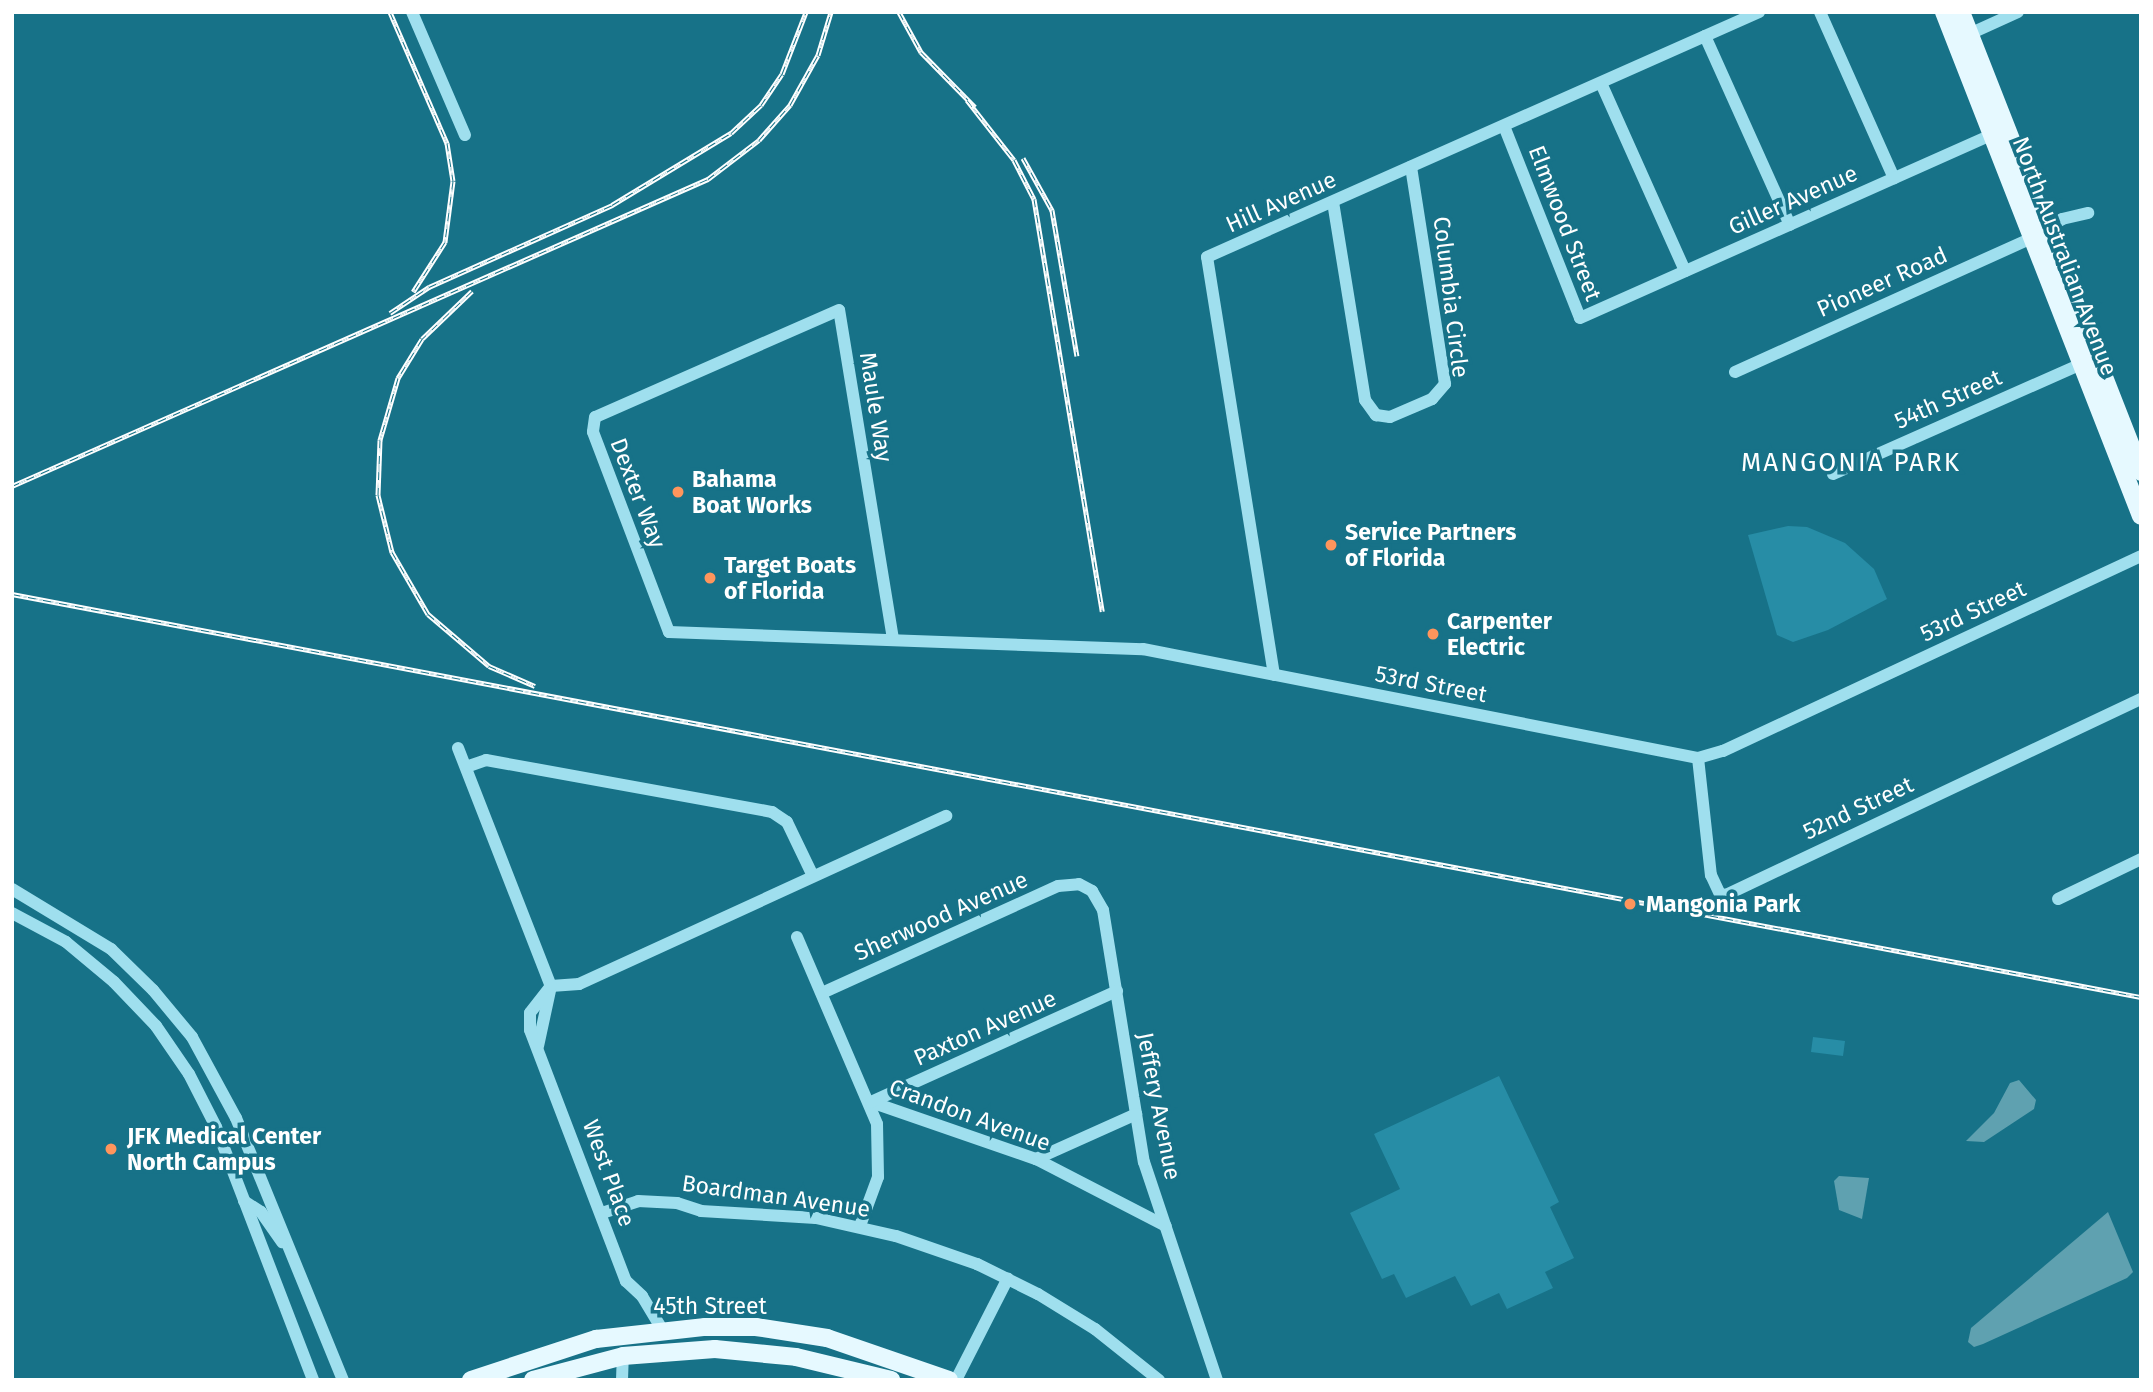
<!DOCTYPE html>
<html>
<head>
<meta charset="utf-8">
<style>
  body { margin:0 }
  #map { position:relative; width:2153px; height:1392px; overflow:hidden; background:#177288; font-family:"Fira Sans",sans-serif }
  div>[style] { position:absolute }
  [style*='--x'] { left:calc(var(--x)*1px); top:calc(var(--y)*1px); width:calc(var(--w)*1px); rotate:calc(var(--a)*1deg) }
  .green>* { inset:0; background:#278da6 }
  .water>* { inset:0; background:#5fa1b0 }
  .minor>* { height:12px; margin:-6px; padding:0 6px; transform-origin:6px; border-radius:6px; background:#9fdfee }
  .major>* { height:18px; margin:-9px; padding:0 9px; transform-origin:9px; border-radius:9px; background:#e6f9ff }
  .rail>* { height:5px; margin-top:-2.5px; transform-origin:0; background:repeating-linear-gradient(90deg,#177288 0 8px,#fff 0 16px); box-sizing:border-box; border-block:2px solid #fff }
  .dots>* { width:19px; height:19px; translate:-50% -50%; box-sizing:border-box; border:4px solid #177288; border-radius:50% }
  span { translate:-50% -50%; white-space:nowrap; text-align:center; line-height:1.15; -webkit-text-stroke:7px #177288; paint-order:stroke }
  .street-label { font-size:23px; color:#fff }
  .poi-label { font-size:23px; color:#fff; font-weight:700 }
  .left { translate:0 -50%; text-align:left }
  .quarter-label { font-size:26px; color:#fff; letter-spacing:2px }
  .frame { position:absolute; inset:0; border:14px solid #fff; pointer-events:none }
</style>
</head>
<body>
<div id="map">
  <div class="green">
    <i style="clip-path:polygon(1788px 526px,1807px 527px,1845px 543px,1874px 569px,1887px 599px,1828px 630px,1793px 642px,1777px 635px,1748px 535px)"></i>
    <i style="clip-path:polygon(1813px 1037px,1845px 1041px,1843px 1056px,1811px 1052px)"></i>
    <i style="clip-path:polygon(1499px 1076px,1559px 1202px,1550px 1207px,1574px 1258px,1545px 1272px,1553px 1288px,1507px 1309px,1499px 1293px,1471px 1306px,1455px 1276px,1406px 1298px,1394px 1274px,1382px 1279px,1350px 1213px,1400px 1189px,1374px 1134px)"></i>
  </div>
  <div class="water">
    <i style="clip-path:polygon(2019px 1080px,2036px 1100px,2034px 1109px,1984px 1142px,1966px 1141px,1994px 1113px,2010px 1083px)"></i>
    <i style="clip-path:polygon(1839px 1176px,1869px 1178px,1862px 1219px,1839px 1210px,1834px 1181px)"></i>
    <i style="clip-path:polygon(2108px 1212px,2133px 1272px,2127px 1278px,1983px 1344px,1974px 1347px,1968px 1342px,1971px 1328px)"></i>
  </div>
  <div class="minor">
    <i style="--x:412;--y:12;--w:134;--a:66.7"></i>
    <i style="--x:1820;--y:12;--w:182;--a:66"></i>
    <i style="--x:1705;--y:36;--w:207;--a:65.8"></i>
    <i style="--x:1965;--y:36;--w:58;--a:-24.4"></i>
    <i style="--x:1601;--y:83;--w:206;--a:65.9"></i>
    <i style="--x:1504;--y:126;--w:206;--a:68.4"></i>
    <i style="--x:1580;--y:318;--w:457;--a:-24"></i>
    <i style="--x:1333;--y:202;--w:201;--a:80.8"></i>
    <i style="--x:1365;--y:400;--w:19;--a:54"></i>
    <i style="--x:1376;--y:415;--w:14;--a:8"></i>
    <i style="--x:1390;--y:417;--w:46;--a:-23.2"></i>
    <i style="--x:1432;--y:399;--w:20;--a:-49"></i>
    <i style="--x:1445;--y:384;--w:220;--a:-98.9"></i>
    <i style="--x:1735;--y:372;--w:326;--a:-24.3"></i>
    <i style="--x:2032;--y:238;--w:36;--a:-32"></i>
    <i style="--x:2062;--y:219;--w:27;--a:-13"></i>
    <i style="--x:1833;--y:474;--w:271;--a:-23.9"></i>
    <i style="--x:893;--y:639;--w:333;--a:-99.3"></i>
    <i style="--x:839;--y:310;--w:266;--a:156.3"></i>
    <i style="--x:595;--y:417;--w:15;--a:98"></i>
    <i style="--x:593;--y:432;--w:214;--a:69.2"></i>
    <i style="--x:669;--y:632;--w:474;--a:2.1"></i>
    <i style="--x:1143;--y:649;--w:566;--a:11.11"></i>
    <i style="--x:1698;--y:758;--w:26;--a:-16"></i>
    <i style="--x:1723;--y:751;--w:461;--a:-25"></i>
    <i style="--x:1274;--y:675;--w:423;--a:-99.1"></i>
    <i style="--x:1207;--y:257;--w:604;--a:-23.93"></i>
    <i style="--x:458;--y:748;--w:256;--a:68.7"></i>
    <i style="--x:551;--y:986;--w:61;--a:102.2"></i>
    <i style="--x:1698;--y:758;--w:118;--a:83.7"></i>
    <i style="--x:1711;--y:875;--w:21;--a:65"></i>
    <i style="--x:1720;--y:894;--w:6;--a:9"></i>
    <i style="--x:1726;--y:895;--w:459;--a:-25.3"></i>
    <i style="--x:466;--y:767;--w:21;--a:-19"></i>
    <i style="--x:486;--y:760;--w:291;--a:10.3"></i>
    <i style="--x:772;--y:812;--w:18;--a:34"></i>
    <i style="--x:787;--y:822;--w:60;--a:64.3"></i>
    <i style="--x:12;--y:889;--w:116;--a:31.2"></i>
    <i style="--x:111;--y:949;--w:59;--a:44.3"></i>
    <i style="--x:153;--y:990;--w:61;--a:50.3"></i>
    <i style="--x:192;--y:1037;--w:92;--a:61.5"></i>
    <i style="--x:236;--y:1118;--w:283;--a:67.8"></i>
    <i style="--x:2058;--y:899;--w:92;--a:-25.7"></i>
    <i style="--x:12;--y:913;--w:61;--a:28.2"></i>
    <i style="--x:66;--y:942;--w:62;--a:39.8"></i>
    <i style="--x:114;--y:982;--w:61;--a:46.3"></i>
    <i style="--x:156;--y:1026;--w:58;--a:55.5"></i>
    <i style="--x:189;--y:1074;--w:59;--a:63"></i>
    <i style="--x:216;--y:1127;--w:271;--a:69"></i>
    <i style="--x:797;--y:937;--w:203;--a:66.8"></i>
    <i style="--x:877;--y:1124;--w:53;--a:88.9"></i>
    <i style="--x:878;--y:1177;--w:52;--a:110.2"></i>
    <i style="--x:551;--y:986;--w:28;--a:-4"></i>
    <i style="--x:579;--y:984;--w:404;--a:-24.6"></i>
    <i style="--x:551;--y:986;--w:34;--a:128"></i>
    <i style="--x:530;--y:1013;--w:17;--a:90"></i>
    <i style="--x:530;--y:1030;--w:269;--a:69.1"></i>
    <i style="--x:626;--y:1281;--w:22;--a:43"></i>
    <i style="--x:642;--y:1296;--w:39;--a:59"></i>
    <i style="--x:822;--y:993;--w:259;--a:-24.4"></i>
    <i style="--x:1058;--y:886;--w:21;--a:-5"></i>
    <i style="--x:1079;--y:884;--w:15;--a:28"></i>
    <i style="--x:1092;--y:891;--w:22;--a:60"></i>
    <i style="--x:1103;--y:910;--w:255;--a:80.8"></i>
    <i style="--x:1144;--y:1162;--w:230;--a:71.5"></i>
    <i style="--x:871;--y:1102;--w:175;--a:19.1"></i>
    <i style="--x:1036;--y:1159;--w:146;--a:27.3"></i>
    <i style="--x:871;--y:1102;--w:270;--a:-24.3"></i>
    <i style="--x:1036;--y:1159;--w:110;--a:-24.2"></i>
    <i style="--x:244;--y:1201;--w:20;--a:33"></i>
    <i style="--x:261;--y:1212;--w:37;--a:55"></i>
    <i style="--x:602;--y:1213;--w:38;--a:-18"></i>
    <i style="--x:638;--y:1201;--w:39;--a:3"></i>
    <i style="--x:677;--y:1203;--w:25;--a:18"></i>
    <i style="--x:701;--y:1211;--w:115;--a:3.5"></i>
    <i style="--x:816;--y:1218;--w:82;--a:12.7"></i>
    <i style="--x:896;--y:1236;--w:86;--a:19.1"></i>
    <i style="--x:977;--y:1264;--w:68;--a:26.2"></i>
    <i style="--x:1038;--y:1294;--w:67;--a:31.6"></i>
    <i style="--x:1095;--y:1329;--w:82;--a:38.6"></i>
    <i style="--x:622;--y:1380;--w:24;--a:-88"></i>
    <i style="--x:956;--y:1380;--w:114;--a:-63"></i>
  </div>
  <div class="major">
    <i style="--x:1944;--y:12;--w:541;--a:68.65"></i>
    <i style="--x:1961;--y:12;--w:494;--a:68.6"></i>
    <i style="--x:471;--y:1380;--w:132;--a:-18.2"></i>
    <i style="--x:596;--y:1339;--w:110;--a:-6.3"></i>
    <i style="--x:705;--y:1327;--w:51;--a:0"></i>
    <i style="--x:756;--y:1327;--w:72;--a:8.8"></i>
    <i style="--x:827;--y:1338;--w:129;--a:19"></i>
    <i style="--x:533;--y:1380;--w:93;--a:-14.9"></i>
    <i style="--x:623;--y:1356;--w:92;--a:-4.4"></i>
    <i style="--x:715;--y:1349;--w:81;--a:5.6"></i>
    <i style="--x:796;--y:1357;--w:98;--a:13.6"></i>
  </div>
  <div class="rail">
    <i style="--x:390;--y:12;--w:143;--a:66.5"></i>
    <i style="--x:447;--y:143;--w:38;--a:81"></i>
    <i style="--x:453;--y:181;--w:62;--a:97.5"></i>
    <i style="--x:445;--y:242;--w:59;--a:122.6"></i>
    <i style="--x:899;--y:12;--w:46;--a:61.2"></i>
    <i style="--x:921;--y:52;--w:77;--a:45.5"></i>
    <i style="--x:967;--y:100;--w:76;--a:51.9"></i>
    <i style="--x:1014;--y:160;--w:44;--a:62.9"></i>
    <i style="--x:1034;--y:199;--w:418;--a:80.6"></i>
    <i style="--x:1023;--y:158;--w:60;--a:60.9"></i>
    <i style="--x:1052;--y:210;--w:148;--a:80.3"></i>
    <i style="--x:472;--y:291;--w:69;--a:136.2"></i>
    <i style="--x:422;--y:339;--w:46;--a:121.6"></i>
    <i style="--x:398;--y:378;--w:65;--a:106.2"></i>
    <i style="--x:380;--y:440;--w:55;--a:92.1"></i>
    <i style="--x:378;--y:495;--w:59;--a:76.2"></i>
    <i style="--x:392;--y:552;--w:72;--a:59.9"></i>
    <i style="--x:428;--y:614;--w:80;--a:40.4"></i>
    <i style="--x:489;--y:666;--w:50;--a:23.5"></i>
    <i style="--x:390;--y:313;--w:47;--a:-33.7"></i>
    <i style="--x:429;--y:287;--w:201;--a:-24.1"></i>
    <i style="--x:612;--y:205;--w:139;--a:-31.2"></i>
    <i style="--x:731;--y:133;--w:41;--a:-43"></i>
    <i style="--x:761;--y:105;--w:37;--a:-56"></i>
    <i style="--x:782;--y:74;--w:66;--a:-68.8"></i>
    <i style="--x:12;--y:486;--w:761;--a:-23.8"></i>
    <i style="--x:708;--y:179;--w:64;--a:-37.4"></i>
    <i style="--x:759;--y:140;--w:47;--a:-48.5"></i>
    <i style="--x:790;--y:105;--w:57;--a:-60.8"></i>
    <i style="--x:818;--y:55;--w:45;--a:-73.2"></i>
    <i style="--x:12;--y:594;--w:2167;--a:10.72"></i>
  </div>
  <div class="dots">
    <i style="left:678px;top:492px;background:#ff955c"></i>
    <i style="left:1331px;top:545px;background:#ff955c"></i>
    <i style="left:710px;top:578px;background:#ff955c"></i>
    <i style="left:1433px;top:634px;background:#ff955c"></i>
    <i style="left:1630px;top:904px;background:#ff955c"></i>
    <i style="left:111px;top:1149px;background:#ff955c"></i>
  </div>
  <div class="street-label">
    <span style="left:1793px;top:200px;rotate:-24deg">Giller Avenue</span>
    <span style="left:1281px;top:202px;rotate:-24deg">Hill Avenue</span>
    <span style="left:1565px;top:223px;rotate:69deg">Elmwood Street</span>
    <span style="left:2065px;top:256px;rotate:69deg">North Australian Avenue</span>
    <span style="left:1882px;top:282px;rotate:-24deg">Pioneer Road</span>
    <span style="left:1451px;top:297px;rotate:83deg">Columbia Circle</span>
    <span style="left:1948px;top:399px;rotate:-24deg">54th Street</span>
    <span style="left:876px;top:407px;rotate:81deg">Maule Way</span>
    <span style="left:638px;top:493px;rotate:69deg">Dexter Way</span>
    <span style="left:1973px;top:611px;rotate:-25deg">53rd Street</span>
    <span style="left:1431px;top:684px;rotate:11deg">53rd Street</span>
    <span style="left:1858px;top:808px;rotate:-25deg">52nd Street</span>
    <span style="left:941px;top:916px;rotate:-24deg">Sherwood Avenue</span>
    <span style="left:985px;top:1028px;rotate:-24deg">Paxton Avenue</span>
    <span style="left:1159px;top:1106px;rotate:79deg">Jeffery Avenue</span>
    <span style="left:970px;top:1115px;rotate:20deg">Crandon Avenue</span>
    <span style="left:609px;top:1173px;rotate:70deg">West Place</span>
    <span style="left:776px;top:1196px;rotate:8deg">Boardman Avenue</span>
    <span style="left:710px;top:1306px">45th Street</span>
  </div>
  <div class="poi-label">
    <span class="left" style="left:692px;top:492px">Bahama<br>Boat Works</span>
    <span class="left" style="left:1345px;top:545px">Service Partners<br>of Florida</span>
    <span class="left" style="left:724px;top:578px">Target Boats<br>of Florida</span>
    <span class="left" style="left:1447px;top:634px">Carpenter<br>Electric</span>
    <span class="left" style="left:1646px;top:904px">Mangonia Park</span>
    <span class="left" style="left:127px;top:1149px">JFK Medical Center<br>North Campus</span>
  </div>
  <div class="quarter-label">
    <span style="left:1851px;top:463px">MANGONIA PARK</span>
  </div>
  <div class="frame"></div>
</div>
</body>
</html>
